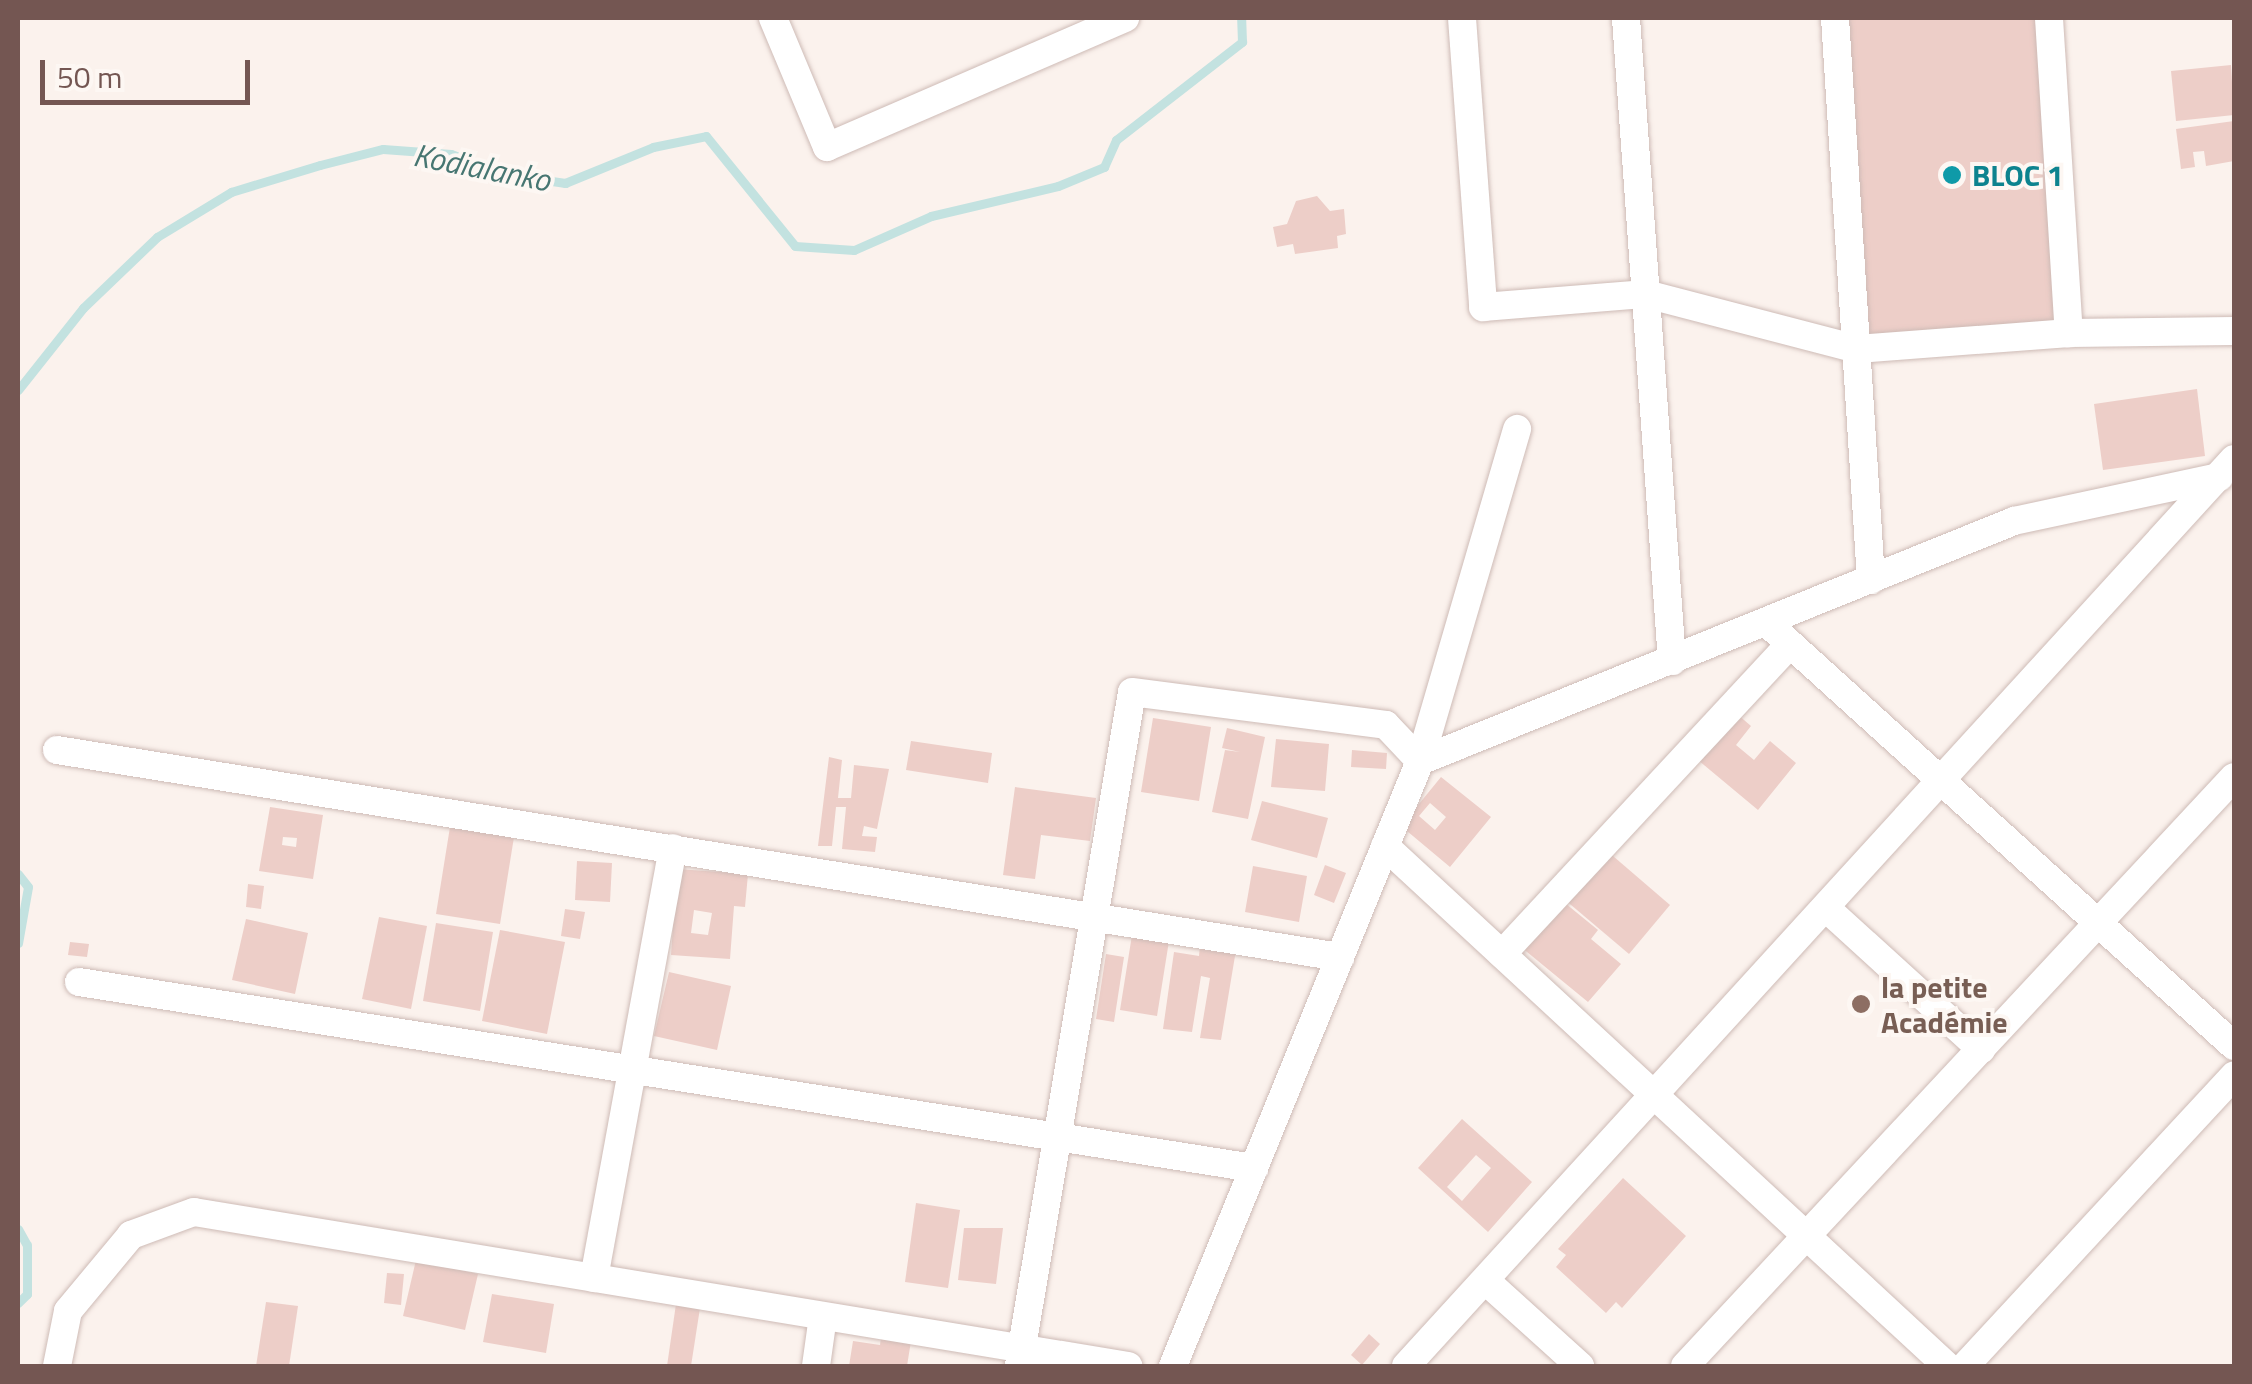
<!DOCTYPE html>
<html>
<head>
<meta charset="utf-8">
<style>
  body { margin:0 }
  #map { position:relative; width:2252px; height:1384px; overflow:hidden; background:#fbf2ed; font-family:"Titillium Web",sans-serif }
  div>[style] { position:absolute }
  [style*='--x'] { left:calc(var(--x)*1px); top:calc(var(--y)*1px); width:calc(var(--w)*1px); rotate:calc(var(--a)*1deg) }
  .stream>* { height:9px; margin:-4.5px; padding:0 4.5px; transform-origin:4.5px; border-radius:4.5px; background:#c3e2e0 }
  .building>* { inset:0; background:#edcec8 }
  .roads { filter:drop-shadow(0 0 2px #cebbb6) drop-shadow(0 0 2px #cebbb6) }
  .street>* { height:28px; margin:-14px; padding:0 14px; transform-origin:14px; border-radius:14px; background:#fff }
  .dots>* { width:28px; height:28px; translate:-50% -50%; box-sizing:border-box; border:5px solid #fdf7f3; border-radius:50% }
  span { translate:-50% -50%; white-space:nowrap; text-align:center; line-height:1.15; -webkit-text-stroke:8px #fdf7f3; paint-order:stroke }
  .culture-label { font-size:30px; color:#0d838f; font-weight:700 }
  .left { translate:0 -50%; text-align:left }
  .education-label { font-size:30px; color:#785e54; font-weight:700 }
  .water-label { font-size:32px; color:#477672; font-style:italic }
  .frame { position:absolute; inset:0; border:20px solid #745652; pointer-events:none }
  .scale { position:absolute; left:40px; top:60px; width:210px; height:45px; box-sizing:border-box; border:5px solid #745652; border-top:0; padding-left:12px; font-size:30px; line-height:35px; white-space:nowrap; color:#745652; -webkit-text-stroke:8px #fdf7f3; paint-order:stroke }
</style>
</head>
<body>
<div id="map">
  <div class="stream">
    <i style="--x:18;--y:390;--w:105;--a:-51.6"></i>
    <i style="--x:83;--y:308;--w:103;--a:-43.8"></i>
    <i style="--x:157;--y:237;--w:87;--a:-31.3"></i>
    <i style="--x:231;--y:192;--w:93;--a:-16.9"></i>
    <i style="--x:320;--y:165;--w:65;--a:-14.3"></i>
    <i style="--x:383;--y:149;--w:68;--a:4.2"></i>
    <i style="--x:451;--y:154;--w:57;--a:20.7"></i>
    <i style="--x:504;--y:174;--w:62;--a:8.4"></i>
    <i style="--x:565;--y:183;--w:95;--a:-22.2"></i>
    <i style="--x:653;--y:147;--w:54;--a:-11.7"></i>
    <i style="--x:706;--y:136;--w:141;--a:51"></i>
    <i style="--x:795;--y:246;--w:59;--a:3.9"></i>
    <i style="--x:854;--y:250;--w:84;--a:-23.8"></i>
    <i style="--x:931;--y:216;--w:130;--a:-13.3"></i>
    <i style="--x:1058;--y:186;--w:50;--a:-22.4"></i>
    <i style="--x:1104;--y:167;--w:30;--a:-66"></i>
    <i style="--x:1116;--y:140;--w:160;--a:-37.9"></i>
    <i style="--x:1242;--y:42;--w:24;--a:-92"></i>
    <i style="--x:18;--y:874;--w:16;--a:52"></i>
    <i style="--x:28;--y:887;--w:57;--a:100.1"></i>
    <i style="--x:18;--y:1229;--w:18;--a:61"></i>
    <i style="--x:27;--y:1245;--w:49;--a:90"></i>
    <i style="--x:27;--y:1294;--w:13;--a:135"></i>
  </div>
  <div class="building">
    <i style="clip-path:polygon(1835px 18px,2049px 18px,2069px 333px,1857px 349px)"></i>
    <i style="clip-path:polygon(2231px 65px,2234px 115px,2176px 121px,2171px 71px)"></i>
    <i style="clip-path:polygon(2234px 121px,2234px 161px,2206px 166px,2204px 151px,2193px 152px,2195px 167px,2181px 169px,2176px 129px)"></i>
    <i style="clip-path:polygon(1317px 196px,1330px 211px,1344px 209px,1346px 234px,1337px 236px,1338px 248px,1295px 254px,1293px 244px,1277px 247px,1273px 227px,1287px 224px,1296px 201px)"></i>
    <i style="clip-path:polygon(2197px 389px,2205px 456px,2103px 470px,2094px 404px)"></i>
    <i style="clip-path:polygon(1737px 714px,1751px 726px,1736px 745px,1754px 760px,1770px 741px,1796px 763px,1758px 810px,1698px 760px)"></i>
    <i style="clip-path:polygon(1153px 718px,1211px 727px,1199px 801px,1141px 792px)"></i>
    <i style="clip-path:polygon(1227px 728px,1265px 737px,1248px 819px,1212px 812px,1225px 750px,1240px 752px,1222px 748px)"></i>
    <i style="clip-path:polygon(1276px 739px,1329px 744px,1325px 791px,1271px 787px)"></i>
    <i style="clip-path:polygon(911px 741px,992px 753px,988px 783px,906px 770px)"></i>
    <i style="clip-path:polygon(1352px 750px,1387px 753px,1386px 769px,1351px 767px)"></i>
    <i style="clip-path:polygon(829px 757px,842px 760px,838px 798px,851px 798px,854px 765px,889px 769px,877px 829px,864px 826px,862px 836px,877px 837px,875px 852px,842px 849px,846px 807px,836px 807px,832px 846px,818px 846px)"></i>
    <i style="clip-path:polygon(evenodd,1441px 777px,1491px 817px,1450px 867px,1401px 826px,1441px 777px,1430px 803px,1446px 817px,1435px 830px,1419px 816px,1430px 803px)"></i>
    <i style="clip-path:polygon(1015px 787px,1096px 798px,1090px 841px,1041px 835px,1035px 879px,1003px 875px)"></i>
    <i style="clip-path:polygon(1262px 801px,1328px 818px,1317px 858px,1251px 840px)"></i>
    <i style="clip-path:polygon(evenodd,270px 807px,323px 815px,313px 879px,259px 871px,270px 807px,283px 837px,297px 838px,296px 847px,282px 845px,283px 837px)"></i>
    <i style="clip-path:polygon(450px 827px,514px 837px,500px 924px,436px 914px)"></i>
    <i style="clip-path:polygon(1606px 850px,1670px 905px,1629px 954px,1564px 899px)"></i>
    <i style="clip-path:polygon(577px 861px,612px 863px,610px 902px,575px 900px)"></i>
    <i style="clip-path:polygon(1325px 865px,1346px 873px,1334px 903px,1314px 895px)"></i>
    <i style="clip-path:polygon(1253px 866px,1307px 876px,1299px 922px,1245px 912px)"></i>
    <i style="clip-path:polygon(evenodd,677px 869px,748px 874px,745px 907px,734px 906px,730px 959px,671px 955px,677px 869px,694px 910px,712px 913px,708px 935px,691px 933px,694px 910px)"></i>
    <i style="clip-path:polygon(248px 884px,264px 886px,261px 909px,246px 907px)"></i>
    <i style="clip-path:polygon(1560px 899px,1598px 930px,1591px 939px,1621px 964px,1588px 1002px,1521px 947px)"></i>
    <i style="clip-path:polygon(565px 909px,585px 912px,580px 939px,561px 936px)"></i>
    <i style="clip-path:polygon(379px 917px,427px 926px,411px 1009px,362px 999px)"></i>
    <i style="clip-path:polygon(246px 919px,308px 933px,295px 994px,232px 980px)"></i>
    <i style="clip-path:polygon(436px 923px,493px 932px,480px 1011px,423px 1001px)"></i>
    <i style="clip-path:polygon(500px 930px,565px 942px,547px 1034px,482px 1021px)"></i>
    <i style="clip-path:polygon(1132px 935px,1169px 941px,1157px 1016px,1120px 1010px)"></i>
    <i style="clip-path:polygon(70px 942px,89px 944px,87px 957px,68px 955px)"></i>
    <i style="clip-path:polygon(1200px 945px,1236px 950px,1221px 1040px,1200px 1038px,1210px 978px,1201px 976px,1192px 1032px,1163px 1029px,1174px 952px,1199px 956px)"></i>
    <i style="clip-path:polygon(1106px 954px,1124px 957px,1114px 1022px,1096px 1019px)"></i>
    <i style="clip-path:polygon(669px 972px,731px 986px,717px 1050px,654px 1036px)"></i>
    <i style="clip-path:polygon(evenodd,1462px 1119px,1532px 1182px,1488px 1232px,1418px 1168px,1462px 1119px,1476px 1155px,1491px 1168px,1462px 1201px,1447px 1187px,1476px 1155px)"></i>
    <i style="clip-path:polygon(1623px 1178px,1686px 1236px,1622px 1308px,1616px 1302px,1606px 1313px,1556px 1267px,1566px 1255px,1558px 1249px)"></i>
    <i style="clip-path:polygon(916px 1203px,960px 1210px,948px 1288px,905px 1282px)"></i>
    <i style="clip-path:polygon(964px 1228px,1003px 1228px,996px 1284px,958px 1280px)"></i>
    <i style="clip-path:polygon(416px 1260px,478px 1274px,465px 1330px,403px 1316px)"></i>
    <i style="clip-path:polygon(387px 1273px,404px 1274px,401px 1305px,384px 1303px)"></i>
    <i style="clip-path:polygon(492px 1294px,554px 1304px,546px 1353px,483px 1342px)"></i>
    <i style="clip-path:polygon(266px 1302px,298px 1306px,289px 1366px,256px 1366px)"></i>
    <i style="clip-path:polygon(676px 1304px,700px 1308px,691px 1366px,667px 1366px)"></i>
    <i style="clip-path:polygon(1369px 1334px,1380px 1344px,1362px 1365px,1351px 1355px)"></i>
    <i style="clip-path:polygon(881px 1337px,911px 1341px,907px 1366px,849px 1366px,853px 1341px,880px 1345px)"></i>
  </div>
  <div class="roads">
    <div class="street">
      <i style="--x:773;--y:18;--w:140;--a:67.3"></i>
      <i style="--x:827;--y:147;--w:325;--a:-23.4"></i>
      <i style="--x:1462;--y:18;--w:290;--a:85.8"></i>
      <i style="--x:1483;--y:307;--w:164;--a:-4.6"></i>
      <i style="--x:1646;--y:294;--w:218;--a:14.6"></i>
      <i style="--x:1857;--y:349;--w:213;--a:-4.3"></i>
      <i style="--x:2069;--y:333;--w:165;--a:-0.7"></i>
      <i style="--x:1626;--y:18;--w:645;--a:85.91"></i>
      <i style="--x:1835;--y:18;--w:563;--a:86.33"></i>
      <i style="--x:2049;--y:18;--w:316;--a:86.4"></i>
      <i style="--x:1767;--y:623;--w:630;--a:42.17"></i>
      <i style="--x:57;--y:750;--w:1300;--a:9.17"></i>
      <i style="--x:1420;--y:761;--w:641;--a:-22"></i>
      <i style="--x:2014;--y:521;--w:210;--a:-12.1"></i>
      <i style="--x:1385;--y:846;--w:766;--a:42.78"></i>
      <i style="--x:1826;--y:908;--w:210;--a:42.3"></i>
      <i style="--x:1502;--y:954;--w:423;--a:-47.1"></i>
      <i style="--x:79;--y:982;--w:1190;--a:9"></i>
      <i style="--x:594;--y:1278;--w:437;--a:-79.6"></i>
      <i style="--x:1486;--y:1281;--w:127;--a:42.1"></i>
      <i style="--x:1019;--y:1365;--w:682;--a:-80.47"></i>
      <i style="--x:1132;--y:692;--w:256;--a:7.4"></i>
      <i style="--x:1386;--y:725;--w:50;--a:46.6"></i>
      <i style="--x:57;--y:1366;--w:56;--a:-78.7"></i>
      <i style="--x:68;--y:1311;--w:99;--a:-50.3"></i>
      <i style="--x:131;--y:1235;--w:67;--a:-20.1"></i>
      <i style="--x:194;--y:1212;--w:947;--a:9.36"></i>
      <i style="--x:816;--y:1366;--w:50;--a:-82"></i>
      <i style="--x:1173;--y:1366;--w:653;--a:-67.79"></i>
      <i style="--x:1420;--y:761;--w:346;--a:-73.7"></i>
      <i style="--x:1406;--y:1366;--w:1228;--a:-47.61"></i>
      <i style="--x:1685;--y:1366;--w:805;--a:-47.01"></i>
      <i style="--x:1965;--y:1366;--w:396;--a:-47.2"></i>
    </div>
  </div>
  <div class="dots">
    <i style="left:1952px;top:175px;background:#0f9aa8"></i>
    <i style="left:1861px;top:1004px;background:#8d6e63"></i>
  </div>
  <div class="culture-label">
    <span class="left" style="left:1972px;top:175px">BLOC 1</span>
  </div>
  <div class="education-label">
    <span class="left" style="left:1881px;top:1004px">la petite<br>Académie</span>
  </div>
  <div class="water-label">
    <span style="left:482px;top:167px;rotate:11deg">Kodialanko</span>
  </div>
  <div class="frame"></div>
  <div class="scale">50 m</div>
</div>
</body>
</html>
